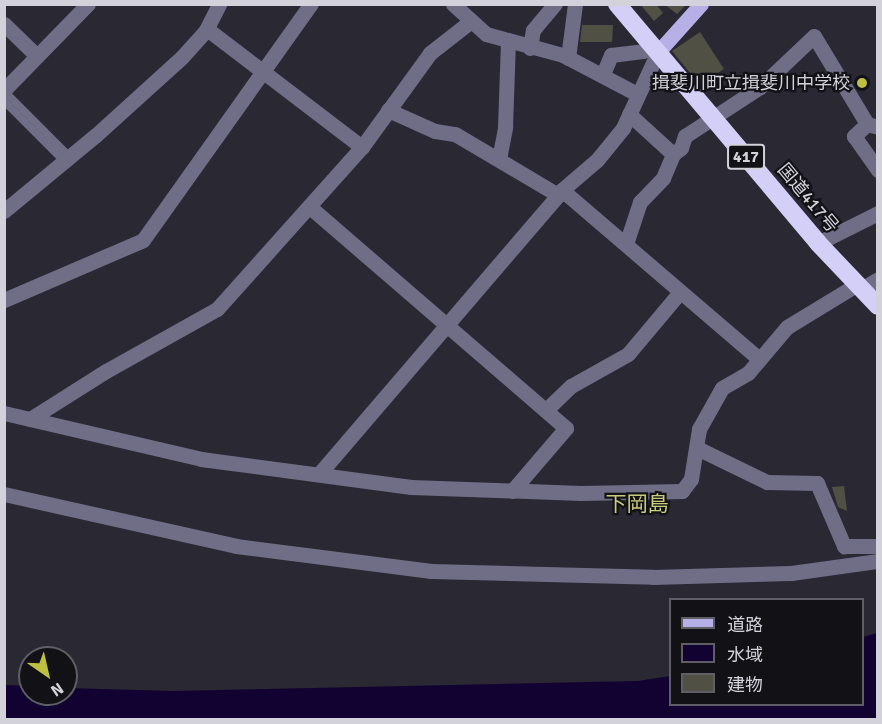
<!DOCTYPE html>
<html>
<head>
<meta charset="utf-8">
<style>
  body { margin:0 }
  #map { position:relative; width:882px; height:724px; overflow:hidden; background:#292833; font-family:Signika,"Noto Sans JP",sans-serif }
  div>[style] { position:absolute }
  [style*='--x'] { left:calc(var(--x)*1px); top:calc(var(--y)*1px); width:calc(var(--w)*1px); rotate:calc(var(--a)*1deg) }
  .water>* { inset:0; background:#120231 }
  .building>* { inset:0; background:#505144 }
  .minor>* { height:15px; margin:-7.5px; padding:0 7.5px; transform-origin:7.5px; border-radius:7.5px; background:#706d87 }
  .major>* { height:15px; margin:-7.5px; padding:0 7.5px; transform-origin:7.5px; border-radius:7.5px; background:#b7b0e6 }
  .highway>* { height:18px; margin:-9px; padding:0 9px; transform-origin:9px; border-radius:9px; background:#d3cff6 }
  .dots>* { width:16px; height:16px; translate:-50% -50%; box-sizing:border-box; border:3px solid #121116; border-radius:50% }
  span { translate:-50% -50%; white-space:nowrap; text-align:center; line-height:1.15; -webkit-text-stroke:4.5px #121116; paint-order:stroke }
  .shield-label span { padding:2px 4px; background:#121116; border:2px solid; border-radius:4px; -webkit-text-stroke-width:0 }
  .shield-label { font-size:16px; color:#d3d2da; font-weight:700 }
  .poi-label { font-size:18px; color:#d3d2da }
  .right { translate:-100% -50%; text-align:right }
  .street-label { font-size:18px; color:#d3d2da }
  .quarter-label { font-size:21px; color:#c9cb7e }
  .frame { position:absolute; inset:0; border:6px solid #d3d2da; pointer-events:none }
  .legend { position:absolute; left:669px; top:598px; width:195px; height:108px; box-sizing:border-box; background:#121116; border:2px solid #5f5e64; margin:0; padding:8px 10px; list-style:none; font-size:18px; color:#d3d2da }
  .legend li { display:flex; align-items:center; gap:12px; height:30px }
  .legend b { width:30px; border:2px solid #5f5e64 }
  .north { position:absolute; left:18px; top:646px; width:60px; height:60px; box-sizing:border-box; background:#121116; border:2px solid #5f5e64; border-radius:50%; rotate:146deg; font-size:16px; font-weight:700; line-height:24px; text-align:center; color:#d3d2da }
  .north::after { content:''; display:block; margin:auto; width:21px; height:27px; background:#bdbf43; clip-path:polygon(50% 0,100% 100%,50% 72%,0 100%) }
</style>
</head>
<body>
<div id="map">
  <div class="water">
    <i style="clip-path:polygon(877px 633px,877px 719px,5px 719px,5px 685px,30px 686px,30px 694px,66px 694px,66px 688px,173px 691px,638px 681px,670px 676px,670px 704px,862px 704px,863px 637px)"></i>
  </div>
  <div class="building">
    <i style="clip-path:polygon(640px 4px,656px 4px,663px 13px,654px 21px)"></i>
    <i style="clip-path:polygon(664px 4px,687px 4px,677px 14px)"></i>
    <i style="clip-path:polygon(582px 25px,613px 25px,612px 42px,580px 42px)"></i>
    <i style="clip-path:polygon(700px 32px,724px 69px,700px 85px,672px 51px)"></i>
    <i style="clip-path:polygon(844px 486px,847px 511px,838px 507px,832px 487px)"></i>
  </div>
  <div class="minor">
    <i style="--x:453;--y:4;--w:45;--a:42.3"></i>
    <i style="--x:486;--y:34;--w:80;--a:15.3"></i>
    <i style="--x:563;--y:55;--w:84;--a:27.8"></i>
    <i style="--x:4;--y:24;--w:46;--a:44.1"></i>
    <i style="--x:207;--y:29;--w:195;--a:37.3"></i>
    <i style="--x:530;--y:48;--w:18;--a:-81"></i>
    <i style="--x:533;--y:30;--w:34;--a:-50"></i>
    <i style="--x:568;--y:58;--w:54;--a:-82.6"></i>
    <i style="--x:603;--y:74;--w:21;--a:-67"></i>
    <i style="--x:611;--y:55;--w:32;--a:-7"></i>
    <i style="--x:643;--y:51;--w:11;--a:-34"></i>
    <i style="--x:4;--y:90;--w:120;--a:-45.7"></i>
    <i style="--x:4;--y:96;--w:89;--a:45"></i>
    <i style="--x:388;--y:110;--w:51;--a:24.1"></i>
    <i style="--x:435;--y:131;--w:20;--a:9"></i>
    <i style="--x:455;--y:134;--w:120;--a:30.6"></i>
    <i style="--x:629;--y:114;--w:59;--a:42.3"></i>
    <i style="--x:673;--y:154;--w:10;--a:-37"></i>
    <i style="--x:681;--y:148;--w:13;--a:-72"></i>
    <i style="--x:685;--y:136;--w:90;--a:-33.2"></i>
    <i style="--x:760;--y:87;--w:74;--a:-43.4"></i>
    <i style="--x:814;--y:36;--w:103;--a:58.9"></i>
    <i style="--x:867;--y:124;--w:11;--a:15"></i>
    <i style="--x:867;--y:124;--w:18;--a:137"></i>
    <i style="--x:854;--y:136;--w:42;--a:54.8"></i>
    <i style="--x:499;--y:159;--w:33;--a:-79"></i>
    <i style="--x:505;--y:127;--w:84;--a:-88"></i>
    <i style="--x:562;--y:190;--w:260;--a:40.6"></i>
    <i style="--x:311;--y:208;--w:337;--a:40.8"></i>
    <i style="--x:566;--y:428;--w:83;--a:130.6"></i>
    <i style="--x:4;--y:211;--w:119;--a:-39.6"></i>
    <i style="--x:96;--y:135;--w:116;--a:-42.2"></i>
    <i style="--x:182;--y:57;--w:36;--a:-48"></i>
    <i style="--x:206;--y:30;--w:29;--a:-63"></i>
    <i style="--x:818;--y:243;--w:67;--a:-26.6"></i>
    <i style="--x:626;--y:244;--w:44;--a:-71.6"></i>
    <i style="--x:640;--y:202;--w:33;--a:-46"></i>
    <i style="--x:663;--y:178;--w:26;--a:-67"></i>
    <i style="--x:861;--y:289;--w:20;--a:-30"></i>
    <i style="--x:4;--y:300;--w:151;--a:-23.3"></i>
    <i style="--x:143;--y:240;--w:290;--a:-54.6"></i>
    <i style="--x:546;--y:410;--w:35;--a:-44"></i>
    <i style="--x:571;--y:386;--w:65;--a:-29.3"></i>
    <i style="--x:628;--y:354;--w:81;--a:-50"></i>
    <i style="--x:4;--y:413;--w:202;--a:13.1"></i>
    <i style="--x:201;--y:459;--w:212;--a:7.6"></i>
    <i style="--x:411;--y:487;--w:170;--a:2"></i>
    <i style="--x:581;--y:493;--w:101;--a:-1.1"></i>
    <i style="--x:682;--y:491;--w:15;--a:-53"></i>
    <i style="--x:691;--y:479;--w:51;--a:-80.9"></i>
    <i style="--x:699;--y:429;--w:47;--a:-60.7"></i>
    <i style="--x:722;--y:388;--w:30;--a:-30"></i>
    <i style="--x:748;--y:373;--w:60;--a:-49.7"></i>
    <i style="--x:787;--y:327;--w:81;--a:-31.3"></i>
    <i style="--x:30;--y:419;--w:90;--a:-32.3"></i>
    <i style="--x:106;--y:371;--w:127;--a:-29.2"></i>
    <i style="--x:217;--y:309;--w:217;--a:-48.2"></i>
    <i style="--x:362;--y:147;--w:116;--a:-54.1"></i>
    <i style="--x:430;--y:53;--w:52;--a:-38"></i>
    <i style="--x:699;--y:449;--w:76;--a:25.9"></i>
    <i style="--x:767;--y:482;--w:50;--a:1.1"></i>
    <i style="--x:817;--y:483;--w:69;--a:66.8"></i>
    <i style="--x:844;--y:546;--w:34;--a:0"></i>
    <i style="--x:319;--y:474;--w:374;--a:-49.4"></i>
    <i style="--x:562;--y:190;--w:46;--a:-40.6"></i>
    <i style="--x:597;--y:160;--w:41;--a:-50.9"></i>
    <i style="--x:623;--y:128;--w:84;--a:-65.3"></i>
    <i style="--x:4;--y:494;--w:238;--a:12.6"></i>
    <i style="--x:236;--y:546;--w:197;--a:7.3"></i>
    <i style="--x:431;--y:571;--w:222;--a:1.5"></i>
    <i style="--x:653;--y:577;--w:138;--a:-1.7"></i>
    <i style="--x:791;--y:573;--w:88;--a:-7.9"></i>
  </div>
  <div class="major">
    <i style="--x:658;--y:52;--w:64;--a:-48.1"></i>
  </div>
  <div class="highway">
    <i style="--x:617;--y:4;--w:312;--a:49.9"></i>
    <i style="--x:818;--y:243;--w:87;--a:46.4"></i>
  </div>
  <div class="dots">
    <i style="left:862px;top:83px;background:#bdbf43"></i>
  </div>
  <div class="shield-label">
    <span style="left:746px;top:157px">417</span>
  </div>
  <div class="poi-label">
    <span class="right" style="left:850px;top:83px">揖斐川町立揖斐川中学校</span>
  </div>
  <div class="street-label">
    <span style="left:808px;top:198px;rotate:50deg">国道417号</span>
  </div>
  <div class="quarter-label">
    <span style="left:637px;top:504px">下岡島</span>
  </div>
  <div class="frame"></div>
  <ul class="legend">
  <li><b style="height:8px;background:#b7b0e6"></b>道路</li>
  <li><b style="height:16px;background:#120231"></b>水域</li>
  <li><b style="height:16px;background:#505144"></b>建物</li>
  </ul>
  <div class="north">N</div>
</div>
</body>
</html>
